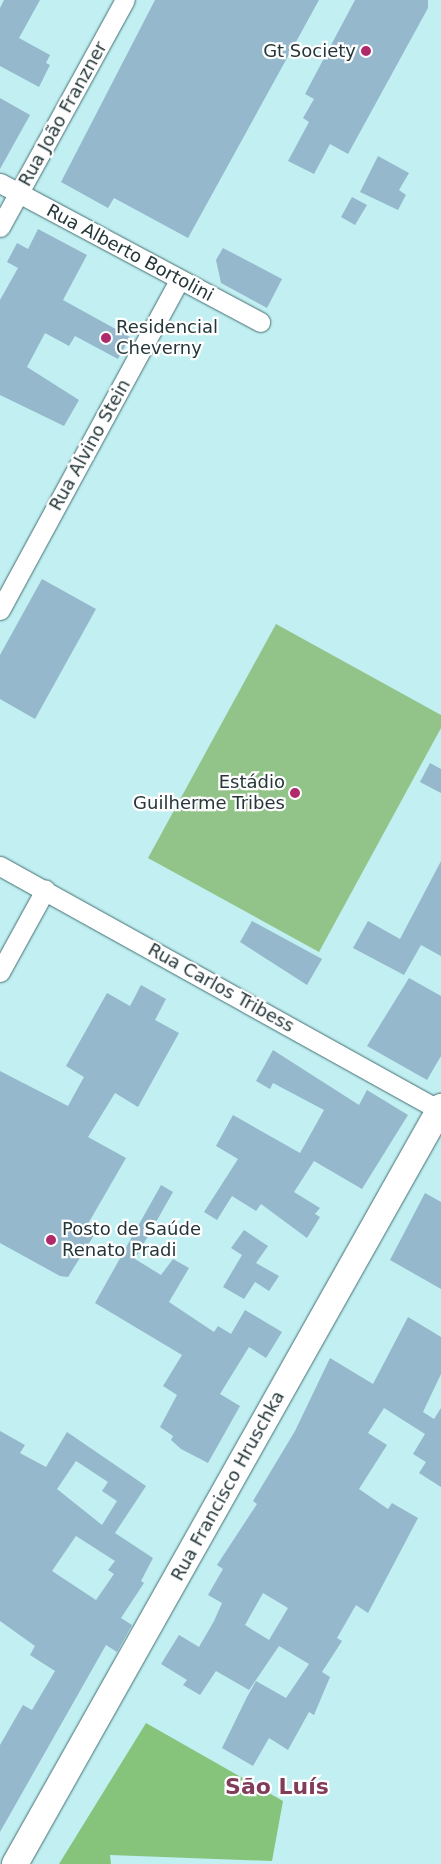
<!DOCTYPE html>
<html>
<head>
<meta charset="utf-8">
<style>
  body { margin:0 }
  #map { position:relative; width:441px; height:1864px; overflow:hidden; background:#c1eff2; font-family:"DejaVu Sans",sans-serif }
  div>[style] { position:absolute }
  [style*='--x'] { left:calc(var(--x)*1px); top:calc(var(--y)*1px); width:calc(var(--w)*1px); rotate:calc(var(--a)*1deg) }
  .green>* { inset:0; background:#92c489 }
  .forest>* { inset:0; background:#86c47c }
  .building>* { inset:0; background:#95b8cc }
  .roads { filter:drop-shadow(0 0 1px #456f72) drop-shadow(0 0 1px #456f72) }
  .minor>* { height:19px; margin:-9.5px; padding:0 9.5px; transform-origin:9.5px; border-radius:9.5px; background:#fff }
  .secondary>* { height:26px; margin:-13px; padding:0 13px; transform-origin:13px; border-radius:13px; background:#fff }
  .dots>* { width:14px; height:14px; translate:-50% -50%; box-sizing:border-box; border:2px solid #fff; border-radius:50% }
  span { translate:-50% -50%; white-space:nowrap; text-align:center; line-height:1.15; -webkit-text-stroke:4.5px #fff; paint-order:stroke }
  .poi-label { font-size:18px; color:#253739 }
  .right { translate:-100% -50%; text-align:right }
  .left { translate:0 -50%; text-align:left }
  .street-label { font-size:18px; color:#253739 }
  .district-label { font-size:22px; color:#803c58; font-weight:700 }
</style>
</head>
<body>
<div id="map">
  <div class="green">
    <i style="clip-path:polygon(276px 624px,441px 715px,441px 728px,319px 952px,148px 858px)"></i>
  </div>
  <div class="forest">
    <i style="clip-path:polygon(146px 1723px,283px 1801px,272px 1861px,110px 1855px,111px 1864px,59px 1864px)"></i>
  </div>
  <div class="building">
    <i style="clip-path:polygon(4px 0,40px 0,19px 38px,50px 55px,46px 63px,50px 65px,39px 87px,0 66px,0 8px)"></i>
    <i style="clip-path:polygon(155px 0,319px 0,188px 238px,114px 198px,108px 208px,61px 182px)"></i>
    <i style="clip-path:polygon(355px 0,428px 0,428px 8px,348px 154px,330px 144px,314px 174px,288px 161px,309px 122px,303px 118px,314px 99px,305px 94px)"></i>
    <i style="clip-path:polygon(0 98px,30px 115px,0 169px)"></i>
    <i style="clip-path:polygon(378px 156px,409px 173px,399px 190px,406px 195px,398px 210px,360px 192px)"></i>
    <i style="clip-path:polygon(352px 197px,367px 205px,355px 225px,341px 217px)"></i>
    <i style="clip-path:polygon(38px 229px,87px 255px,63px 300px,130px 337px,118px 359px,75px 336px,69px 346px,45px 333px,27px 367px,79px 400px,64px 426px,0 395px,0 300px,18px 268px,7px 262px,17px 243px,28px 249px)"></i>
    <i style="clip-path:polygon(223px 248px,282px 279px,267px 308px,221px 283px,216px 260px)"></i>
    <i style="clip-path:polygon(42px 579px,96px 609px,35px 719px,0 699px,0 655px)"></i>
    <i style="clip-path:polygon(430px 763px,441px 769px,441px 793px,420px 782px)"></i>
    <i style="clip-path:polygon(441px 861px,441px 956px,421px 945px,404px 975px,353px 948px,368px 921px,400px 939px)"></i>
    <i style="clip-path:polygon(252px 921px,322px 959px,307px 985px,240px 942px)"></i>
    <i style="clip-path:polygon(409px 978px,441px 996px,441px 1056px,427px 1080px,367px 1046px)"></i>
    <i style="clip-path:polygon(141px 985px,166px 999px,155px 1020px,179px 1033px,138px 1107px,115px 1093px,88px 1137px,126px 1158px,89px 1222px,87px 1227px,96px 1232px,68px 1277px,60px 1276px,0 1243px,0 1071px,68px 1106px,84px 1077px,66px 1066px,107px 993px,130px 1006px)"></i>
    <i style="clip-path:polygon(273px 1050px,359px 1105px,367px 1090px,408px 1115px,362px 1189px,314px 1161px,294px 1192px,320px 1208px,315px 1214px,320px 1217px,307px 1238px,261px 1204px,256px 1211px,232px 1196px,217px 1220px,204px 1212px,238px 1159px,216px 1146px,233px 1115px,300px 1153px,324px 1110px,273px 1083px,270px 1089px,256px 1081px)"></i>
    <i style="clip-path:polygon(161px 1185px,173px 1192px,135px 1259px,161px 1275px,173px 1259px,189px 1268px,169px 1302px,214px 1332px,218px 1326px,231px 1334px,245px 1310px,282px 1332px,266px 1358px,249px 1347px,220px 1394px,240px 1406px,208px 1463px,181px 1449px,171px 1440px,173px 1436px,160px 1427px,177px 1395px,163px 1386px,182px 1355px,95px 1303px)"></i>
    <i style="clip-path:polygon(425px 1193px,441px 1202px,441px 1289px,390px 1260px)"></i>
    <i style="clip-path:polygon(244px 1230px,268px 1246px,256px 1263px,279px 1276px,269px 1291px,255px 1282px,244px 1299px,223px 1287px,242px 1255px,231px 1248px)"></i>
    <i style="clip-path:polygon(evenodd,408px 1317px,441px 1337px,441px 1374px,423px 1412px,434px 1419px,441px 1408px,441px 1487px,419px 1473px,426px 1462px,413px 1454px,425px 1434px,384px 1408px,368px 1433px,387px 1445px,359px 1489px,388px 1509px,392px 1503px,418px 1518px,368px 1613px,356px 1605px,337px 1638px,342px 1641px,322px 1672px,330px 1677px,314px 1715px,309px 1712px,288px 1750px,269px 1738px,253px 1766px,222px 1748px,247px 1697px,256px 1681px,286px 1698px,309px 1664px,279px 1646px,249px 1690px,216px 1671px,200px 1695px,183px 1685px,187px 1680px,161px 1664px,179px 1635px,199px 1647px,214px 1621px,222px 1603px,208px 1595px,223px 1569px,217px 1565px,257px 1504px,253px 1501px,295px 1431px,330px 1358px,373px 1384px,408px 1317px,263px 1593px,288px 1608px,269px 1640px,245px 1625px,263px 1593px)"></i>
    <i style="clip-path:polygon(evenodd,0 1431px,25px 1445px,20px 1453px,46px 1467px,67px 1432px,146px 1486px,115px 1533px,153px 1558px,141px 1581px,144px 1583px,121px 1618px,132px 1625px,117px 1652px,106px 1645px,0 1832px,0 1745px,23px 1705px,32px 1710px,55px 1671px,30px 1655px,35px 1646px,0 1621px,0 1431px,76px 1461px,108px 1482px,102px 1491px,117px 1501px,102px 1525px,57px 1489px,76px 1461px,0 1431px,76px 1536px,115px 1561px,108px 1570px,114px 1574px,96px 1600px,52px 1571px,76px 1536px)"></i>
  </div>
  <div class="roads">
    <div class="minor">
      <i style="--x:0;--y:183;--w:295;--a:28.1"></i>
      <i style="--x:0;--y:227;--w:259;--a:-61.2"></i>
      <i style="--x:0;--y:610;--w:375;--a:-61.5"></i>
      <i style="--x:0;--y:866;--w:504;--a:29.05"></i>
      <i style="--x:0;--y:972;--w:94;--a:-61.2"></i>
    </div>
    <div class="secondary">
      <i style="--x:15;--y:1864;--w:869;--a:-60.63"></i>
    </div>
  </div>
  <div class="dots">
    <i style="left:366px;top:51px;background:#b0296b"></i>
    <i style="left:106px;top:338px;background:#b0296b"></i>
    <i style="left:295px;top:793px;background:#b0296b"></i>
    <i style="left:51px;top:1240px;background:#b0296b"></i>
  </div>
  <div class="poi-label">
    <span class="right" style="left:356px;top:51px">Gt Society</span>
    <span class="left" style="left:116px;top:338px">Residencial<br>Cheverny</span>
    <span class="right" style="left:285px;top:793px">Estádio<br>Guilherme Tribes</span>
    <span class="left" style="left:62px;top:1240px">Posto de Saúde<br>Renato Pradi</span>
  </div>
  <div class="street-label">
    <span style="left:63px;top:114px;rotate:-61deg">Rua João Franzner</span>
    <span style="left:130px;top:253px;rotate:28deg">Rua Alberto Bortolini</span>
    <span style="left:90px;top:445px;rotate:-61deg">Rua Alvino Stein</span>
    <span style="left:221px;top:988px;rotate:29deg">Rua Carlos Tribess</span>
    <span style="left:228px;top:1486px;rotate:-61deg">Rua Francisco Hruschka</span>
  </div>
  <div class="district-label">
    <span style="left:277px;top:1787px">São Luís</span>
  </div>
</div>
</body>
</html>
